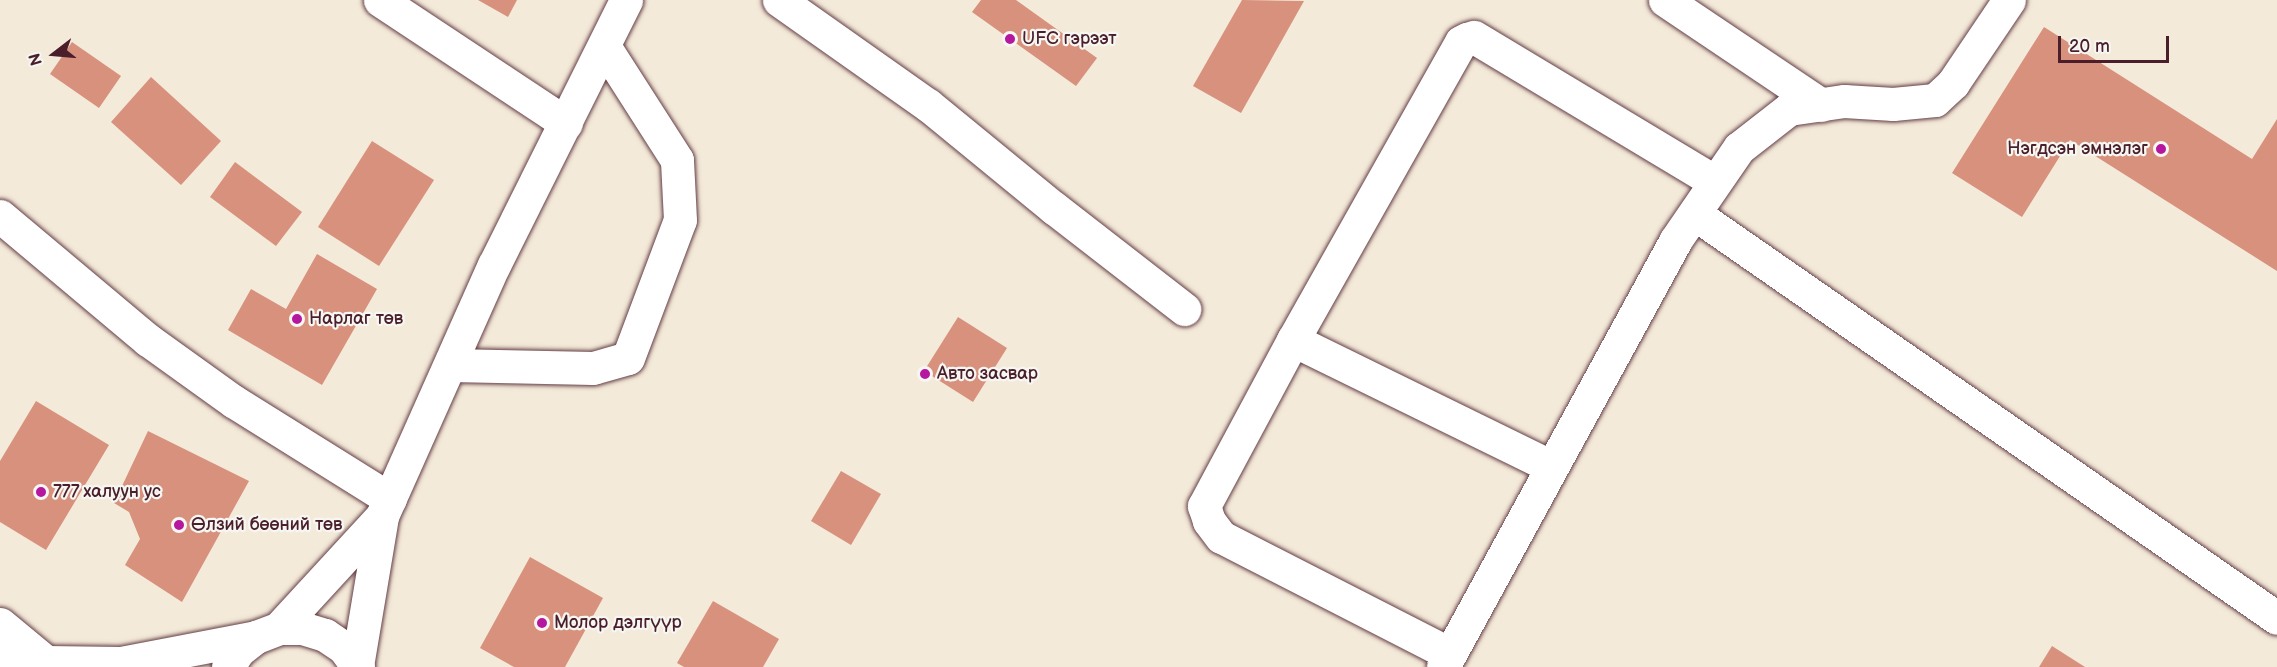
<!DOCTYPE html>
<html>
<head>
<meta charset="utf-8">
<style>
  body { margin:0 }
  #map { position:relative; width:2277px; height:667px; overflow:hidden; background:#f4ead9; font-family:"Balsamiq Sans",sans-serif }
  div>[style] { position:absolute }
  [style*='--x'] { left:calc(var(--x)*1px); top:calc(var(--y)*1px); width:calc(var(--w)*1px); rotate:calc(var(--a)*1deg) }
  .building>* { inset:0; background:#d7917d }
  .roads { filter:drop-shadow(0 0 2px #643d45) drop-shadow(0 0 2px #643d45) }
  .minor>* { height:33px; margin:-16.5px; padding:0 16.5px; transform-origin:16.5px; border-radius:16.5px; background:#fff }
  .dots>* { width:16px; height:16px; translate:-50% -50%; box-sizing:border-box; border:3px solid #f6f6f2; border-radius:50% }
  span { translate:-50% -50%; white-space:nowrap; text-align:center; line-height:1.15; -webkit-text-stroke:4.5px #f6f6f2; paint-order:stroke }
  .poi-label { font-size:18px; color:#4a1f2b }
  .left { translate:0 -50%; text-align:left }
  .right { translate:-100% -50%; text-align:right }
  .north { position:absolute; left:24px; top:24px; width:60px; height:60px; -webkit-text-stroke:4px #f6f6f2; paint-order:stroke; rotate:254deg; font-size:16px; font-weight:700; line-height:24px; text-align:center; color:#4a1f2b }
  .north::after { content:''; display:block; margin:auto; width:21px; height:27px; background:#4a1f2b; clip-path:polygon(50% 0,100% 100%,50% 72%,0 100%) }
  .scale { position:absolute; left:2058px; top:36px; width:111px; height:27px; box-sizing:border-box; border:3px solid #4a1f2b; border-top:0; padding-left:8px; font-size:18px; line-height:21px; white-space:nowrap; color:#4a1f2b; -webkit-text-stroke:4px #f6f6f2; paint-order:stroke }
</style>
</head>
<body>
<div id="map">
  <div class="building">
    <i style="clip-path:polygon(478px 0,517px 0,508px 17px)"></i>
    <i style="clip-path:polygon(981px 0,1016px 0,1097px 58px,1076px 86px,972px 12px)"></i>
    <i style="clip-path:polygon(1242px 0,1304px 1px,1241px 113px,1193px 86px)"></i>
    <i style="clip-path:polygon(2044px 27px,2252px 159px,2277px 119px,2277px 271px,2070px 140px,2022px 217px,1952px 173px)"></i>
    <i style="clip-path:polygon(72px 42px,121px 76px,99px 108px,50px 74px)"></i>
    <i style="clip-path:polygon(151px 77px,221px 141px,181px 185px,111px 122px)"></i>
    <i style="clip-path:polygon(372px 141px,434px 180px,379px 266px,318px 227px)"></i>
    <i style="clip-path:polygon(235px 162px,302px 212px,276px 246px,210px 197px)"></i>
    <i style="clip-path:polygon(317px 254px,377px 289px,322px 385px,228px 330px,251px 289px,286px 309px)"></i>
    <i style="clip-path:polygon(958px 317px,1007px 348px,973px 402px,924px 371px)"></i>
    <i style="clip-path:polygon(36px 401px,109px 445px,46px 550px,0 522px,0 461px)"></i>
    <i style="clip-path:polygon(148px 431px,249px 481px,182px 602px,125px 565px,140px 539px,129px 512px,114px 503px)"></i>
    <i style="clip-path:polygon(841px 471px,881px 494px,851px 545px,811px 521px)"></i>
    <i style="clip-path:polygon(530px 557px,603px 598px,565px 667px,514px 667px,480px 648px)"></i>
    <i style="clip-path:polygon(713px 601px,779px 639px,763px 667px,684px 667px,677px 663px)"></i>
    <i style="clip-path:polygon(2052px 646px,2085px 667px,2039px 667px)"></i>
  </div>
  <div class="roads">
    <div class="minor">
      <i style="--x:380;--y:0;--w:223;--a:33.5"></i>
      <i style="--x:779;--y:0;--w:182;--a:35.2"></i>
      <i style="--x:928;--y:105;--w:163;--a:39.3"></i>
      <i style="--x:1054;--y:208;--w:165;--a:37.8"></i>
      <i style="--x:1665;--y:0;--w:188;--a:33.9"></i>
      <i style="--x:1695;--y:214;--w:708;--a:34.77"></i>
      <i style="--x:0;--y:216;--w:193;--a:40"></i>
      <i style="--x:148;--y:340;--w:105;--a:35.7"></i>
      <i style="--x:233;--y:401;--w:185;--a:32"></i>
      <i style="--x:1293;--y:340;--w:288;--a:26.1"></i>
      <i style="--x:450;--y:365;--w:143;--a:1.2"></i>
      <i style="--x:593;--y:368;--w:36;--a:-16"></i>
      <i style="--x:628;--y:358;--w:147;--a:-69.4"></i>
      <i style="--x:680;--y:220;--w:60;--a:-92.9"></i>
      <i style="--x:677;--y:160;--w:135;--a:-122.6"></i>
      <i style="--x:0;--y:624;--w:60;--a:39.6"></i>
      <i style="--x:279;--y:628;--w:152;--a:-47.4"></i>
      <i style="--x:1450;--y:654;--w:257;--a:-152.9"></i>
      <i style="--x:1221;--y:537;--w:20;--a:-127"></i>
      <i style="--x:1209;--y:521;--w:16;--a:-108"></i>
      <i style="--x:1204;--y:506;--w:188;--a:-61.8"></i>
      <i style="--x:1293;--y:340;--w:342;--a:-60.6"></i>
      <i style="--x:1461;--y:42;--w:7;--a:-27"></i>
      <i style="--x:1467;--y:39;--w:7;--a:-16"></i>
      <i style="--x:1474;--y:37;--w:280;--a:31"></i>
      <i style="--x:0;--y:656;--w:46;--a:7.4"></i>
      <i style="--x:46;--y:662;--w:75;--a:0.8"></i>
      <i style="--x:121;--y:663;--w:137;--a:-10.9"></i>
      <i style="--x:357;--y:666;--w:152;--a:-80.5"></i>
      <i style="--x:382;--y:516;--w:275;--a:-66"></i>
      <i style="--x:494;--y:265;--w:296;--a:-63.5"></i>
      <i style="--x:228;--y:667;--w:19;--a:-58"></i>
      <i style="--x:238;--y:651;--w:23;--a:-38"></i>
      <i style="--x:256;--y:637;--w:25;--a:-21"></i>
      <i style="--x:279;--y:628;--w:23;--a:0"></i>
      <i style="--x:302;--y:628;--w:24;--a:17"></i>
      <i style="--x:325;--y:635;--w:23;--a:34"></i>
      <i style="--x:344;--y:648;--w:24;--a:54"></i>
      <i style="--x:1443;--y:667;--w:485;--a:-61.4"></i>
      <i style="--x:1675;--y:241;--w:113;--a:-55.5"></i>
      <i style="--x:1739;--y:148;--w:63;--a:-38"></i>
      <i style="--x:1789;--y:109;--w:56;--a:-8.3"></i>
      <i style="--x:1844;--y:101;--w:49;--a:3.5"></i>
      <i style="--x:1893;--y:104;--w:42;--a:-5.4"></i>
      <i style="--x:1935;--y:100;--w:25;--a:-43"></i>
      <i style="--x:1953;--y:83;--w:100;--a:-56"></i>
    </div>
  </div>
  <div class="dots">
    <i style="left:1010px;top:39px;background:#b5179e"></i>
    <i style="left:2161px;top:149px;background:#b5179e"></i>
    <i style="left:297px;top:319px;background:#b5179e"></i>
    <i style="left:925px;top:374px;background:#b5179e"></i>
    <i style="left:41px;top:492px;background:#b5179e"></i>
    <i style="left:179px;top:525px;background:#b5179e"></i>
    <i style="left:542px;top:623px;background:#b5179e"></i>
  </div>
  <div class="poi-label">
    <span class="left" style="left:1022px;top:39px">UFC гэрээт</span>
    <span class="right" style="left:2148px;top:149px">Нэгдсэн эмнэлэг</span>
    <span class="left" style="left:309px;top:319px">Нарлаг төв</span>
    <span class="left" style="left:937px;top:374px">Авто засвар</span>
    <span class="left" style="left:53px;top:492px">777 халуун ус</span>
    <span class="left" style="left:191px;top:525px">Өлзий бөөний төв</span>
    <span class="left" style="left:554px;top:623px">Молор дэлгүүр</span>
  </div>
  <div class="north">N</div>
  <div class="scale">20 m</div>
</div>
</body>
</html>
